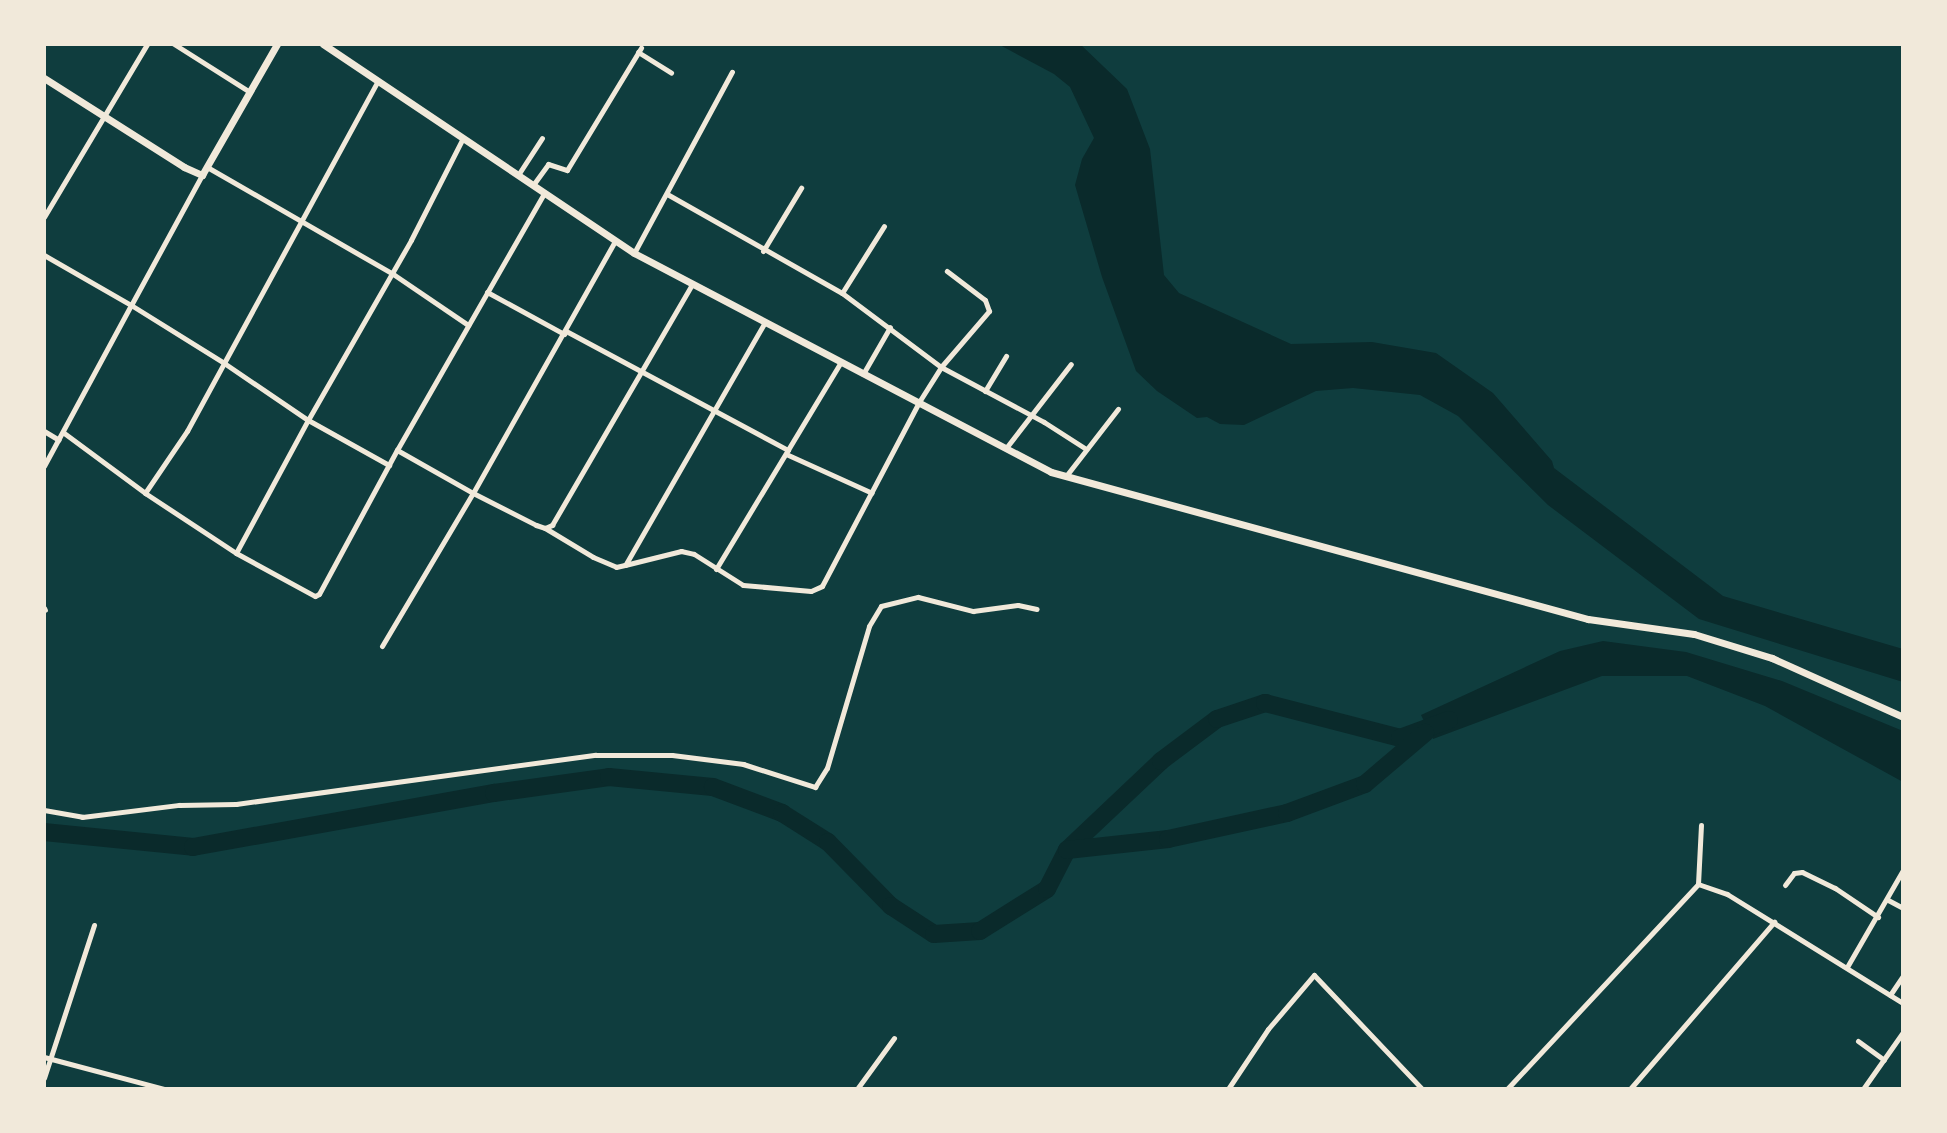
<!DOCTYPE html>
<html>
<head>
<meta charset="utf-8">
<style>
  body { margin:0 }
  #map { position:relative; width:1947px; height:1133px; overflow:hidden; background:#0f3d3e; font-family:"Asap Condensed",sans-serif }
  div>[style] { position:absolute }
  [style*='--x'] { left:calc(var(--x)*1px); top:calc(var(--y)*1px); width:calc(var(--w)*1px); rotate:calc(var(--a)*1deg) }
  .water>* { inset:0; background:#0a2a2b }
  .river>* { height:18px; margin:-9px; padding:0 9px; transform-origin:9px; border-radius:9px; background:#0a2a2b }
  .minor>* { height:5px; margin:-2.5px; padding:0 2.5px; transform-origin:2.5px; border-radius:2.5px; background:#f1e9da }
  .secondary>* { height:7px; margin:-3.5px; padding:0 3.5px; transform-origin:3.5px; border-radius:3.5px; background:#f1e9da }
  span { translate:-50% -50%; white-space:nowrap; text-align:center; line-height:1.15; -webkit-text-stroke:6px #f1e9da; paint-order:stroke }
  .frame { position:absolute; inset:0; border:46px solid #f1e9da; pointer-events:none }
</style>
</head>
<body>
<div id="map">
  <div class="water">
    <i style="clip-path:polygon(998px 44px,1080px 44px,1127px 89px,1150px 149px,1164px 275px,1179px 293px,1291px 344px,1372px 342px,1436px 353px,1493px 393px,1552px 461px,1554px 468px,1723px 596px,1903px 649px,1903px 682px,1699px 619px,1548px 505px,1458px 416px,1420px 395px,1353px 388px,1316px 391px,1244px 425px,1220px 424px,1207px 417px,1197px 418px,1157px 391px,1136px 371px,1102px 277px,1075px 185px,1082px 159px,1094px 138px,1070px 87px,1054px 74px)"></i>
    <i style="clip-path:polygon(1603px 641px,1686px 652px,1782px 681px,1903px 731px,1903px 782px,1765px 706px,1687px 676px,1602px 676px,1433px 739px,1421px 715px,1560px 651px)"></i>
  </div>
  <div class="river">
    <i style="--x:44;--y:832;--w:150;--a:5.7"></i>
    <i style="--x:193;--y:847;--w:306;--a:-10.2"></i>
    <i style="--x:494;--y:793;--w:116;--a:-7.9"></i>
    <i style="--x:609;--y:777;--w:104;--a:5.5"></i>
    <i style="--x:713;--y:787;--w:74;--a:20.6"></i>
    <i style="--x:782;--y:813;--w:54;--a:32.2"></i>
    <i style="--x:828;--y:842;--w:90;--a:45.5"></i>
    <i style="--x:891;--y:906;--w:51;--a:33.1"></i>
    <i style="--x:934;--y:934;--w:46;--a:-3.7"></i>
    <i style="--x:980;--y:931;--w:79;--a:-32.1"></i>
    <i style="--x:1047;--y:889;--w:44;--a:-62.9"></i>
    <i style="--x:1067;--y:850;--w:129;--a:-43.4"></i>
    <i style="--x:1161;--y:761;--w:70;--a:-36.9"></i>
    <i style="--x:1217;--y:719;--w:51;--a:-18.4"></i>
    <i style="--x:1265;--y:703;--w:139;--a:14.5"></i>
    <i style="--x:1400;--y:738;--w:52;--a:-20.2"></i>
    <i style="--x:1067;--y:850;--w:102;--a:-6.2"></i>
    <i style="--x:1168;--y:839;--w:122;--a:-12.3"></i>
    <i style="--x:1287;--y:813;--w:83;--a:-20.4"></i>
    <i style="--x:1365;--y:784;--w:79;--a:-40.4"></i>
  </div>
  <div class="minor">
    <i style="--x:174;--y:44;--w:90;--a:32.3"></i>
    <i style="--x:638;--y:52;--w:39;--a:32"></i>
    <i style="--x:207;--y:167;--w:215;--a:29.9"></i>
    <i style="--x:393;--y:274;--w:91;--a:34.2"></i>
    <i style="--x:202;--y:175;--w:148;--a:118.6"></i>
    <i style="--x:131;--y:305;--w:110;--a:31.9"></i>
    <i style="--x:224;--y:363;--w:321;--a:-61.4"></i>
    <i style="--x:518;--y:175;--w:44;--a:-57"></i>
    <i style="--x:533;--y:185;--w:26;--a:-54"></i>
    <i style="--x:548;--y:164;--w:20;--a:18"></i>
    <i style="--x:567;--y:170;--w:143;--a:-58.8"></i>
    <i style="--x:667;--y:194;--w:201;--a:29.5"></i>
    <i style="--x:842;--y:293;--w:124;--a:36.8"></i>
    <i style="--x:941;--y:367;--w:117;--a:28.1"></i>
    <i style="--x:1044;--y:422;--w:50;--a:32.7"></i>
    <i style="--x:44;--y:217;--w:201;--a:-59.2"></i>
    <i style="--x:763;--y:251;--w:74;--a:-58.9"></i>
    <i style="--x:634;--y:253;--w:206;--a:-61.6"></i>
    <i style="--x:44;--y:255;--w:100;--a:29.9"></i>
    <i style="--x:131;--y:305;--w:183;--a:118.4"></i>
    <i style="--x:487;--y:292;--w:88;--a:28.6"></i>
    <i style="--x:842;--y:293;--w:79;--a:-57.9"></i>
    <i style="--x:765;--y:322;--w:280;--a:119.9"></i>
    <i style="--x:625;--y:565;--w:58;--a:-14"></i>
    <i style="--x:681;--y:551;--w:13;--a:13"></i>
    <i style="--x:694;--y:554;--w:58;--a:32.3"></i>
    <i style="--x:743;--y:585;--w:68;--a:5"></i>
    <i style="--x:811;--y:591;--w:12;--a:-24"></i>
    <i style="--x:822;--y:586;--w:208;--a:-62.2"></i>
    <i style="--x:919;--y:402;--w:41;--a:-57.8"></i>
    <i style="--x:941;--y:367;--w:74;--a:-49.4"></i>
    <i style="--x:989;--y:311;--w:12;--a:-110"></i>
    <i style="--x:985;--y:300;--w:48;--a:-142.7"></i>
    <i style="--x:566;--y:331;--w:252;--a:28.2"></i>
    <i style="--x:863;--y:374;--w:54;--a:-60.1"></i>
    <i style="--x:985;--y:391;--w:41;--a:-59"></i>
    <i style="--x:44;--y:431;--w:17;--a:31"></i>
    <i style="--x:64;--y:433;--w:101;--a:36.5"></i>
    <i style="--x:145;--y:493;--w:75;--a:-55.9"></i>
    <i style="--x:187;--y:431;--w:77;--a:-61.4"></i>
    <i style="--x:224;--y:363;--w:102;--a:34.2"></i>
    <i style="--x:308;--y:420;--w:207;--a:-60.2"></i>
    <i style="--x:411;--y:240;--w:114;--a:-63"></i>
    <i style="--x:1006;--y:448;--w:106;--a:-52.3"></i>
    <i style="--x:397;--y:450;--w:87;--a:29.5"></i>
    <i style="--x:473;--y:493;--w:289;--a:-60.6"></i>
    <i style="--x:786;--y:454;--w:94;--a:24.4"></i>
    <i style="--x:1066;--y:476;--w:85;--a:-52.2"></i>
    <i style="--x:145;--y:493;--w:109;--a:33.4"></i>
    <i style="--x:236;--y:553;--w:151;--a:-61.6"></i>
    <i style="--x:308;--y:420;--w:93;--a:29.1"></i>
    <i style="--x:545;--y:528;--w:56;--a:31.1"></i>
    <i style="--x:593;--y:557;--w:25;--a:23"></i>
    <i style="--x:616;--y:567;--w:9;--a:-13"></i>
    <i style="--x:236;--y:553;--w:90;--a:28.6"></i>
    <i style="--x:315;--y:596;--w:4;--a:-27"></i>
    <i style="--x:319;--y:594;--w:164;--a:-61.6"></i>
    <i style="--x:397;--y:450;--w:296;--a:-60.2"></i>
    <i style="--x:716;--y:569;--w:242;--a:-58.9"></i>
    <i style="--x:44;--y:608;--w:2;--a:63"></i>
    <i style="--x:382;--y:646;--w:178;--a:-59.3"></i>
    <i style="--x:473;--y:493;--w:71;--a:26.9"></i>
    <i style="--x:536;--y:525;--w:9;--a:18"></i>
    <i style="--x:545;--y:528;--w:8;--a:-23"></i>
    <i style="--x:552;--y:525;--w:279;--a:-59.8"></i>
    <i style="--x:44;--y:810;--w:39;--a:10"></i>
    <i style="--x:82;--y:817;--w:98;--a:-7.1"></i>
    <i style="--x:179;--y:805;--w:57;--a:-1"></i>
    <i style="--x:236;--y:804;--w:363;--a:-7.8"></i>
    <i style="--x:596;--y:755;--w:76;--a:0"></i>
    <i style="--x:672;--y:755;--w:72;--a:7.2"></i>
    <i style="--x:743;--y:764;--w:76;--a:17.7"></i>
    <i style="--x:815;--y:787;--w:22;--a:-58"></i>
    <i style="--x:827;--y:768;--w:148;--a:-73.5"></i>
    <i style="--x:869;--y:626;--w:23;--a:-59"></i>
    <i style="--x:881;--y:606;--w:38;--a:-14"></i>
    <i style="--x:918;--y:597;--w:57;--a:14.3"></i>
    <i style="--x:973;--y:611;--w:45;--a:-7.6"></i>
    <i style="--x:1018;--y:605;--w:19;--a:12"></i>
    <i style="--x:1698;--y:884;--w:59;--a:-87.1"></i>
    <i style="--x:1785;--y:885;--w:15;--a:-53"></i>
    <i style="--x:1794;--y:873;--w:8;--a:-7"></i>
    <i style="--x:1802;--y:872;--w:37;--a:26"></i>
    <i style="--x:1835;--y:888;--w:52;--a:34"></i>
    <i style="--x:1888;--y:900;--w:17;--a:28"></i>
    <i style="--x:1847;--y:967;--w:112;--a:-60"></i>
    <i style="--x:1890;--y:995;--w:23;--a:-56"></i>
    <i style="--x:1858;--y:1041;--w:32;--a:36"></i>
    <i style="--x:44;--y:1057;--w:124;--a:14.9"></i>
    <i style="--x:44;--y:1078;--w:161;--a:-71.9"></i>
    <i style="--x:857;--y:1089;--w:63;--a:-54"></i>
    <i style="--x:1228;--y:1089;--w:72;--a:-56.3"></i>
    <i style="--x:1268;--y:1029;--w:71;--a:-49.6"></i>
    <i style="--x:1314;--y:975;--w:157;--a:46.5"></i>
    <i style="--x:1507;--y:1089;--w:280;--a:-47"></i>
    <i style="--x:1698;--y:884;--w:31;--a:19"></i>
    <i style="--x:1727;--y:894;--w:207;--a:31.8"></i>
    <i style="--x:1630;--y:1089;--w:221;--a:-49.2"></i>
    <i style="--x:1863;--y:1089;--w:70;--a:-54.9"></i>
  </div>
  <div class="secondary">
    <i style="--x:323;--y:44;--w:375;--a:33.9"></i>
    <i style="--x:634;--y:253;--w:471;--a:27.7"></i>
    <i style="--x:1051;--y:472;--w:557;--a:15.31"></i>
    <i style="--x:1588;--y:619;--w:107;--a:8.1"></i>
    <i style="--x:1694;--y:634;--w:82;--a:17.1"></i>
    <i style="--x:1772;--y:658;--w:144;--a:24.2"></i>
    <i style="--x:44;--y:78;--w:166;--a:32.4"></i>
    <i style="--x:184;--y:167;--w:20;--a:24"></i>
    <i style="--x:202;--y:175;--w:151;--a:-60.2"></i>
  </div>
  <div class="frame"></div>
</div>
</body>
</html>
